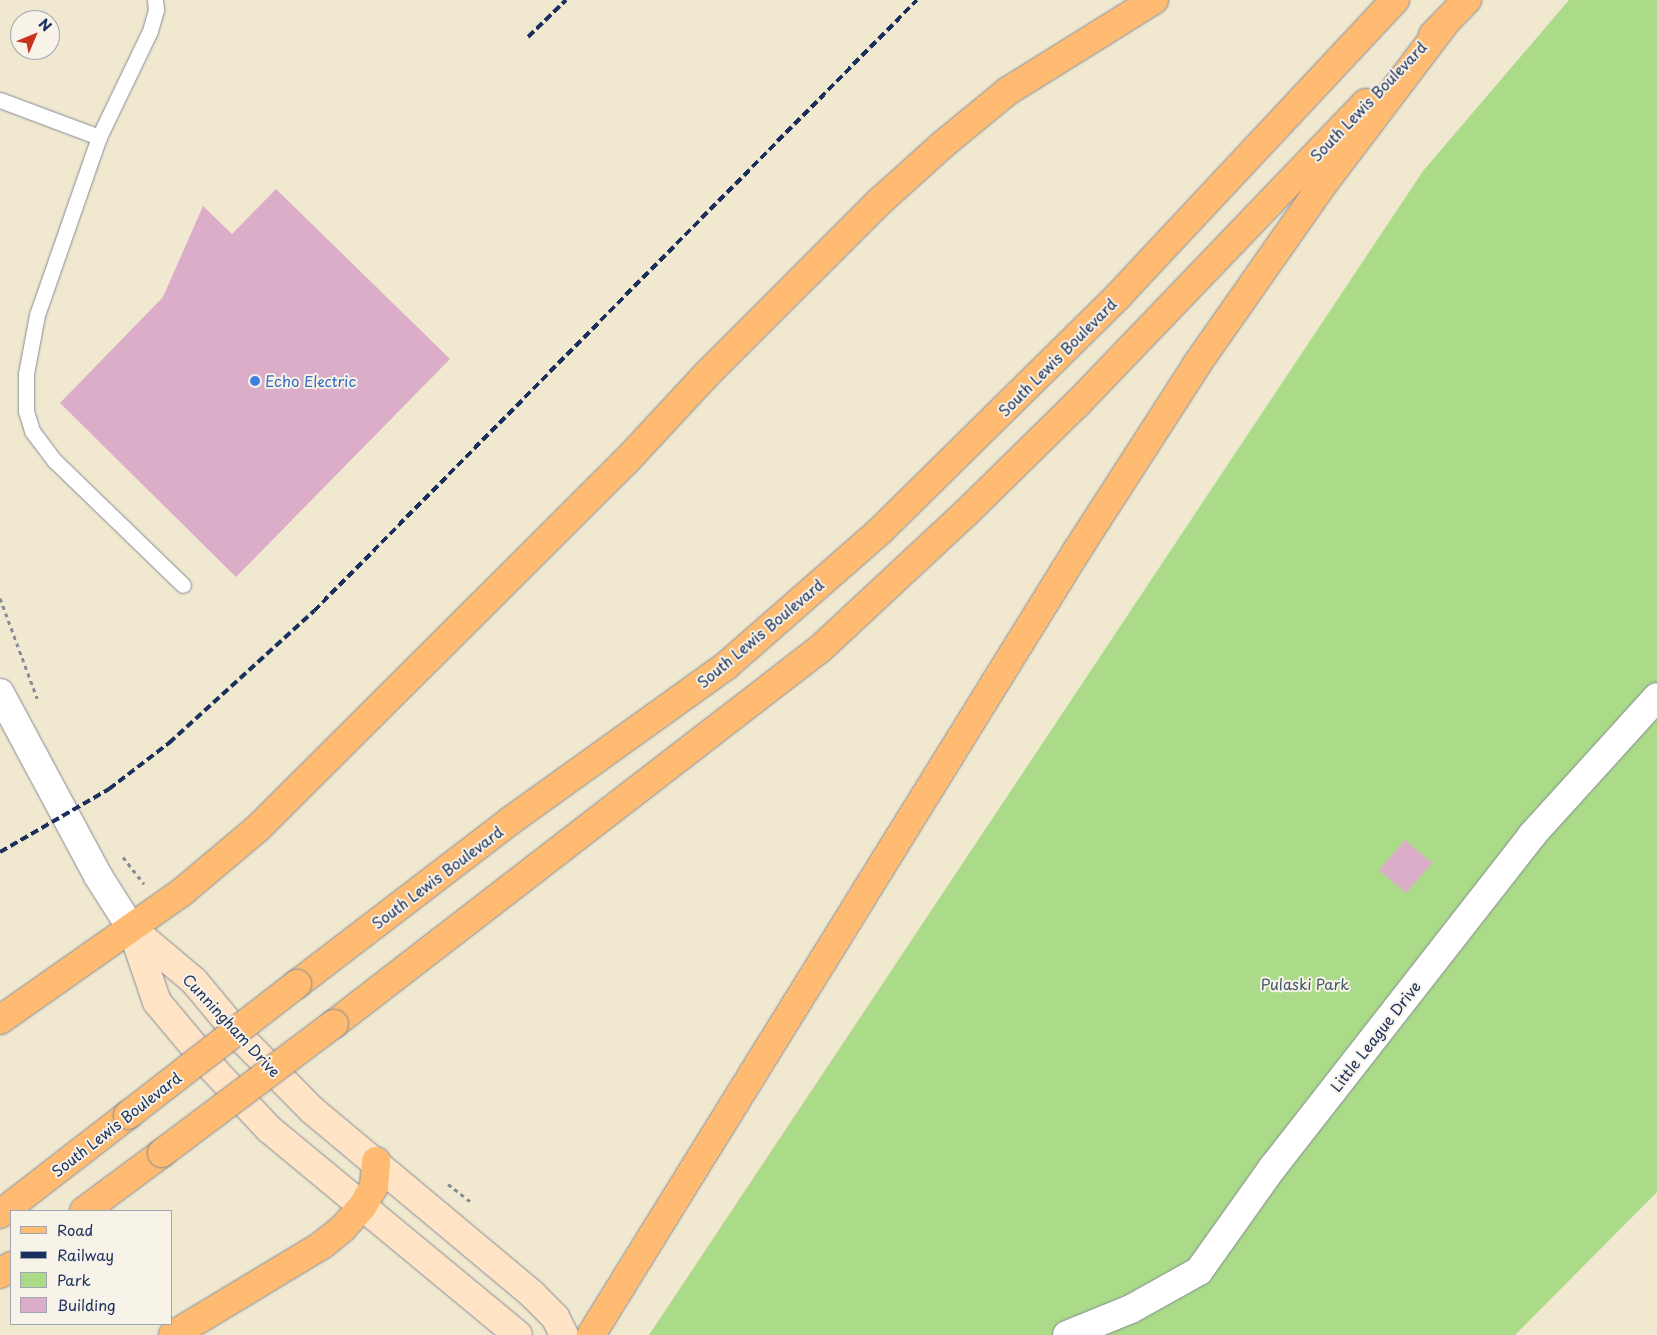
<!DOCTYPE html>
<html>
<head>
<meta charset="utf-8">
<style>
  body { margin:0 }
  #map { position:relative; width:1657px; height:1335px; overflow:hidden; background:#f0e8cf; font-family:"Playpen Sans",sans-serif }
  div>[style] { position:absolute }
  [style*='--x'] { left:calc(var(--x)*1px); top:calc(var(--y)*1px); width:calc(var(--w)*1px); rotate:calc(var(--a)*1deg) }
  .green>* { inset:0; background:#abda88 }
  .building>* { inset:0; background:#dcadc9 }
  .path>* { height:3px; margin-top:-1.5px; transform-origin:0; background:repeating-linear-gradient(90deg,#868c96 0 4px,transparent 0 8px) }
  .roads { filter:drop-shadow(0 0 1px #868c96) drop-shadow(0 0 1px #868c96) }
  .service>* { height:15px; margin:-7.5px; padding:0 7.5px; transform-origin:7.5px; border-radius:7.5px; background:#fff }
  .minor>* { height:28px; margin:-14px; padding:0 14px; transform-origin:14px; border-radius:14px; background:#fff }
  .tertiary>* { height:28px; margin:-14px; padding:0 14px; transform-origin:14px; border-radius:14px; background:#fff }
  .secondary>* { height:28px; margin:-14px; padding:0 14px; transform-origin:14px; border-radius:14px; background:#ffe4c6 }
  .primary>* { height:28px; margin:-14px; padding:0 14px; transform-origin:14px; border-radius:14px; background:#febb71 }
  .rail>* { height:4px; margin-top:-2px; transform-origin:0; background:repeating-linear-gradient(90deg,#1b2f5e 0 8px,transparent 0 12px) }
  .bridges { filter:drop-shadow(0 0 1px #868c96) drop-shadow(0 0 1px #868c96) }
  .primary-bridge>* { height:28px; margin:-14px; padding:0 14px; transform-origin:14px; border-radius:14px; background:#febb71 }
  .dots>* { width:14px; height:14px; translate:-50% -50%; box-sizing:border-box; border:2px solid #f7f3e8; border-radius:50% }
  span { translate:-50% -50%; white-space:nowrap; text-align:center; line-height:1.15; -webkit-text-stroke:4px #f7f3e8; paint-order:stroke }
  .street-label { font-size:15px; color:#1b2f5e }
  .shop-label { font-size:15px; color:#366cbe }
  .left { translate:0 -50%; text-align:left }
  .park-label { font-size:15px; color:#3f5a68 }
  .legend { position:absolute; left:10px; top:1210px; width:162px; height:115px; box-sizing:border-box; background:#f7f3e8; border:1px solid #9fa5b1; margin:0; padding:6px 9px; list-style:none; font-size:15px; color:#1b2f5e }
  .legend li { display:flex; align-items:center; gap:10px; height:25px }
  .legend b { width:25px; border:1px solid #9fa5b1 }
  .north { position:absolute; left:10px; top:10px; width:50px; height:50px; box-sizing:border-box; background:#f7f3e8; border:1px solid #9fa5b1; border-radius:50%; rotate:45deg; font-size:14px; font-weight:700; line-height:20px; text-align:center; color:#1b2f5e }
  .north::after { content:''; display:block; margin:auto; width:18px; height:22px; background:#c8321e; clip-path:polygon(50% 0,100% 100%,50% 72%,0 100%) }
</style>
</head>
<body>
<div id="map">
  <div class="green">
    <i style="clip-path:polygon(1569px 0,1657px 0,1657px 1192px,1515px 1335px,649px 1335px,1423px 171px)"></i>
  </div>
  <div class="building">
    <i style="clip-path:polygon(276px 189px,450px 359px,236px 577px,60px 403px,163px 297px,203px 206px,232px 234px)"></i>
    <i style="clip-path:polygon(1405px 840px,1432px 863px,1406px 893px,1379px 870px)"></i>
  </div>
  <div class="path">
    <i style="--x:0;--y:598;--w:107;--a:69.7"></i>
    <i style="--x:123;--y:857;--w:34;--a:52"></i>
    <i style="--x:448;--y:1184;--w:31;--a:38"></i>
  </div>
  <div class="roads">
    <div class="service">
      <i style="--x:155;--y:0;--w:10;--a:84"></i>
      <i style="--x:156;--y:10;--w:22;--a:106"></i>
      <i style="--x:150;--y:31;--w:118;--a:115.7"></i>
      <i style="--x:99;--y:137;--w:188;--a:109.2"></i>
      <i style="--x:37;--y:315;--w:60;--a:100.6"></i>
      <i style="--x:26;--y:374;--w:37;--a:90"></i>
      <i style="--x:26;--y:411;--w:21;--a:73"></i>
      <i style="--x:32;--y:431;--w:38;--a:53"></i>
      <i style="--x:55;--y:461;--w:178;--a:44.1"></i>
      <i style="--x:0;--y:100;--w:106;--a:20.5"></i>
    </div>
    <div class="minor">
      <i style="--x:1067;--y:1335;--w:69;--a:-22.1"></i>
      <i style="--x:1131;--y:1309;--w:78;--a:-29.2"></i>
      <i style="--x:1199;--y:1271;--w:128;--a:-54.6"></i>
      <i style="--x:1273;--y:1167;--w:421;--a:-52"></i>
      <i style="--x:1532;--y:835;--w:186;--a:-47.8"></i>
    </div>
    <div class="tertiary">
      <i style="--x:0;--y:693;--w:208;--a:61.8"></i>
      <i style="--x:98;--y:876;--w:62;--a:57.6"></i>
    </div>
    <div class="secondary">
      <i style="--x:131;--y:928;--w:82;--a:40.1"></i>
      <i style="--x:194;--y:981;--w:78;--a:50.2"></i>
      <i style="--x:244;--y:1041;--w:97;--a:45.4"></i>
      <i style="--x:312;--y:1110;--w:287;--a:39.9"></i>
      <i style="--x:532;--y:1294;--w:33;--a:45"></i>
      <i style="--x:555;--y:1317;--w:20;--a:63"></i>
      <i style="--x:132;--y:929;--w:77;--a:71.1"></i>
      <i style="--x:157;--y:1002;--w:87;--a:50.1"></i>
      <i style="--x:213;--y:1069;--w:82;--a:47"></i>
      <i style="--x:269;--y:1129;--w:323;--a:39.6"></i>
    </div>
    <div class="primary">
      <i style="--x:1433;--y:35;--w:49;--a:-45.8"></i>
      <i style="--x:297;--y:984;--w:268;--a:-37.4"></i>
      <i style="--x:510;--y:821;--w:267;--a:-35.7"></i>
      <i style="--x:727;--y:665;--w:203;--a:-41.2"></i>
      <i style="--x:880;--y:531;--w:336;--a:-44.6"></i>
      <i style="--x:1119;--y:295;--w:404;--a:-46.9"></i>
      <i style="--x:0;--y:1020;--w:223;--a:-35.1"></i>
      <i style="--x:182;--y:892;--w:99;--a:-40.1"></i>
      <i style="--x:258;--y:828;--w:524;--a:-44.92"></i>
      <i style="--x:629;--y:458;--w:115;--a:-47.1"></i>
      <i style="--x:707;--y:374;--w:242;--a:-45"></i>
      <i style="--x:878;--y:203;--w:85;--a:-42.1"></i>
      <i style="--x:941;--y:146;--w:87;--a:-39.4"></i>
      <i style="--x:1008;--y:91;--w:172;--a:-31.9"></i>
      <i style="--x:334;--y:1024;--w:615;--a:-37.67"></i>
      <i style="--x:821;--y:648;--w:198;--a:-43"></i>
      <i style="--x:966;--y:513;--w:156;--a:-44.5"></i>
      <i style="--x:1077;--y:404;--w:417;--a:-46.2"></i>
      <i style="--x:84;--y:1211;--w:97;--a:-36.6"></i>
      <i style="--x:0;--y:1214;--w:162;--a:-37.7"></i>
      <i style="--x:0;--y:1274;--w:14;--a:-36"></i>
      <i style="--x:173;--y:1335;--w:174;--a:-31.1"></i>
      <i style="--x:322;--y:1245;--w:27;--a:-39"></i>
      <i style="--x:343;--y:1228;--w:28;--a:-48"></i>
      <i style="--x:362;--y:1207;--w:24;--a:-60"></i>
      <i style="--x:374;--y:1186;--w:25;--a:-85"></i>
      <i style="--x:591;--y:1335;--w:925;--a:-58.22"></i>
      <i style="--x:1078;--y:549;--w:220;--a:-57.2"></i>
      <i style="--x:1197;--y:364;--w:216;--a:-55"></i>
      <i style="--x:1321;--y:187;--w:207;--a:-52.9"></i>
    </div>
  </div>
  <div class="rail">
    <i style="--x:528;--y:37;--w:53;--a:-44.2"></i>
    <i style="--x:0;--y:852;--w:126;--a:-30"></i>
    <i style="--x:109;--y:789;--w:76;--a:-37.5"></i>
    <i style="--x:169;--y:743;--w:196;--a:-42.3"></i>
    <i style="--x:314;--y:611;--w:858;--a:-45.38"></i>
  </div>
  <div class="bridges">
    <div class="primary-bridge">
      <i style="--x:128;--y:1115;--w:214;--a:-37.8"></i>
      <i style="--x:162;--y:1153;--w:215;--a:-36.9"></i>
    </div>
  </div>
  <div class="dots">
    <i style="left:255px;top:381px;background:#3f7fe0"></i>
  </div>
  <div class="street-label">
    <span style="left:1368px;top:101px;rotate:-46deg">South Lewis Boulevard</span>
    <span style="left:1057px;top:357px;rotate:-45deg">South Lewis Boulevard</span>
    <span style="left:760px;top:633px;rotate:-40deg">South Lewis Boulevard</span>
    <span style="left:437px;top:877px;rotate:-37deg">South Lewis Boulevard</span>
    <span style="left:232px;top:1025px;rotate:47deg">Cunningham Drive</span>
    <span style="left:1375px;top:1036px;rotate:-52deg">Little League Drive</span>
    <span style="left:116px;top:1124px;rotate:-38deg">South Lewis Boulevard</span>
  </div>
  <div class="shop-label">
    <span class="left" style="left:265px;top:381px">Echo Electric</span>
  </div>
  <div class="park-label">
    <span style="left:1305px;top:984px">Pulaski Park</span>
  </div>
  <ul class="legend">
  <li><b style="height:6px;background:#febb71"></b>Road</li>
  <li><b style="height:6px;background:#1b2f5e"></b>Railway</li>
  <li><b style="height:14px;background:#abda88"></b>Park</li>
  <li><b style="height:14px;background:#dcadc9"></b>Building</li>
  </ul>
  <div class="north">N</div>
</div>
</body>
</html>
